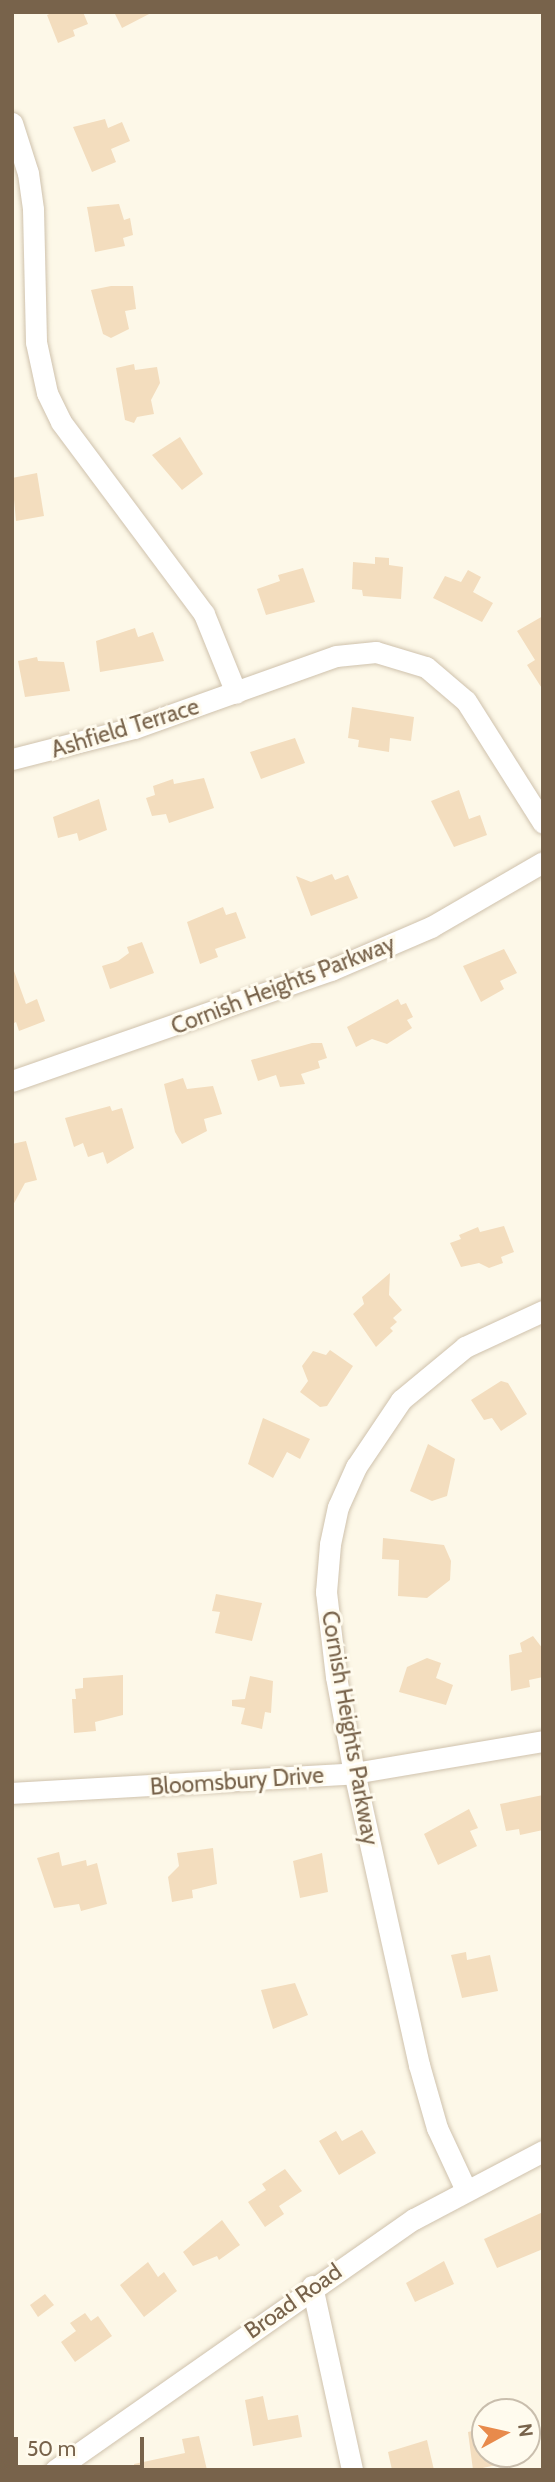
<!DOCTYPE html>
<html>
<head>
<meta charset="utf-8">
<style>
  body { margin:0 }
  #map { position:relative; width:555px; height:2482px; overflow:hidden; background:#fdf8e8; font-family:Cabin,sans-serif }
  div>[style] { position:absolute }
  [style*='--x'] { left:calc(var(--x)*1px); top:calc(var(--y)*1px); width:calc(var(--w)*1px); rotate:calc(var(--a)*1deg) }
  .building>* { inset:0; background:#f3ddbe }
  .roads { filter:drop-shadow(0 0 2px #cfc2ad) drop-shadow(0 0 2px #cfc2ad) }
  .minor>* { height:21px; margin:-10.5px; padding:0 10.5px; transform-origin:10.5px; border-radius:10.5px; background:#fff }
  span { translate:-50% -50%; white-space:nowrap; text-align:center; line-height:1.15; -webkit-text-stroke:6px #fffbee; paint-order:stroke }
  .street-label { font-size:23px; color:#78634b }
  .frame { position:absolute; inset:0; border:14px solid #78634b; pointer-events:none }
  .north { position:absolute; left:471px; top:2398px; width:70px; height:70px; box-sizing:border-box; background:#fffbee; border:2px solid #c9bead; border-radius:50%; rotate:82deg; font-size:19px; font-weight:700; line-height:28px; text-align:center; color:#78634b }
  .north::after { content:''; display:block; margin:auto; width:24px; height:32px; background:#e88a4b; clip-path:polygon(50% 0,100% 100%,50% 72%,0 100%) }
  .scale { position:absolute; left:14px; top:2437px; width:130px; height:32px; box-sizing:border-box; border:4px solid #78634b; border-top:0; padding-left:9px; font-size:21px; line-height:24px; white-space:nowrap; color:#78634b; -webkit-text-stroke:5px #fffbee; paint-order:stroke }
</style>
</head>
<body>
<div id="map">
  <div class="building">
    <i style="clip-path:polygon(54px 12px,83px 12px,88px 24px,73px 30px,75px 36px,58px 43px,47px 15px)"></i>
    <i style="clip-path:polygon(114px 12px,153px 12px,122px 28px)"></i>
    <i style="clip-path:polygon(105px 119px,108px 128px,122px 122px,130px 141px,111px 149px,116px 162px,92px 172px,73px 127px)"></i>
    <i style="clip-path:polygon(119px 204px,124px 220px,130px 218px,133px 235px,123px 238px,125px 246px,95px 252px,87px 207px)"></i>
    <i style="clip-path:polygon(111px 286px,133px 286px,136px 309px,125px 311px,129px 329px,111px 338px,103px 334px,91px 290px)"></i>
    <i style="clip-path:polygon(134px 364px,135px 370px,157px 367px,160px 383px,151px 400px,154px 414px,137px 417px,134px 423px,125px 420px,116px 368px)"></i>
    <i style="clip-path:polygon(180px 437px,203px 474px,182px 490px,152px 455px)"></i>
    <i style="clip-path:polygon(37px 473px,44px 516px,16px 521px,12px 478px)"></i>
    <i style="clip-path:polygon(375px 557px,389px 558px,389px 565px,403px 567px,401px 599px,363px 596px,362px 590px,352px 589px,353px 562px,375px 564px)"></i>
    <i style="clip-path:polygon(303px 568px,315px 602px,266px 615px,257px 589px,280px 581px,278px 575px)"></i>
    <i style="clip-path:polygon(468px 570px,481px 577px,473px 592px,493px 603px,482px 622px,433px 598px,445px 576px,461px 582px)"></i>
    <i style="clip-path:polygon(543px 616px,543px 690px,527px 665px,535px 660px,517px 631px)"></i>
    <i style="clip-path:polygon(135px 628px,138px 637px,153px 632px,164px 661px,100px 672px,96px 641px)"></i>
    <i style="clip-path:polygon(37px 657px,38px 661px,64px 662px,70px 691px,25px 697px,18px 661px)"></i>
    <i style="clip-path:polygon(352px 707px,414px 717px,411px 741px,390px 738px,389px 752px,358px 747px,359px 740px,348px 738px)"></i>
    <i style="clip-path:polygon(295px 738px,305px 763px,261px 779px,250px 752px)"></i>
    <i style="clip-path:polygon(204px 778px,214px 808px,169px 823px,166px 814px,152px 816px,146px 798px,155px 795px,153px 786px,173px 779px,174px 784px)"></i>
    <i style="clip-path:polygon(459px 790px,469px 819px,480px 815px,487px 835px,454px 847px,431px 801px)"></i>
    <i style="clip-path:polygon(99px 799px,107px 830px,79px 841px,77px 833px,58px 838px,53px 817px)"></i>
    <i style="clip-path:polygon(332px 874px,335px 880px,348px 875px,358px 898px,311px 916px,296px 876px,311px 882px)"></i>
    <i style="clip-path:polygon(223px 907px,226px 915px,236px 912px,246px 938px,215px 949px,218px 957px,200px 964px,187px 922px)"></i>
    <i style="clip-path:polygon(142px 942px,154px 973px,110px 989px,102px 966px,118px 961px,129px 953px,127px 947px)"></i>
    <i style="clip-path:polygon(504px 949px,517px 973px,500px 981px,504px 989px,481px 1002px,463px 966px)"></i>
    <i style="clip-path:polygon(14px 971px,26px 1004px,37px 999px,45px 1021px,19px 1031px,16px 1022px,12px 1024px)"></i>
    <i style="clip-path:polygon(398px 999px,401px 1005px,406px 1003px,413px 1017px,407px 1020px,412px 1028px,387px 1044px,372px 1039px,356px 1047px,347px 1027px)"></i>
    <i style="clip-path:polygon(312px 1043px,322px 1043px,327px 1058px,318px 1061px,320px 1068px,301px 1074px,305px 1084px,280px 1087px,276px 1075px,258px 1081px,251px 1060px)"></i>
    <i style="clip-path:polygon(183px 1078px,187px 1089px,213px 1086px,222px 1114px,204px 1119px,207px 1131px,182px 1144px,175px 1132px,164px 1084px)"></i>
    <i style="clip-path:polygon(110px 1106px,112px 1111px,122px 1108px,134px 1148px,107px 1164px,103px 1152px,88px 1157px,83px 1143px,74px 1147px,65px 1118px)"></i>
    <i style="clip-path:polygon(26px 1141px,37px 1180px,25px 1183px,12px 1207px,12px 1144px)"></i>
    <i style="clip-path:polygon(504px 1226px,514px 1252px,501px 1257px,503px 1263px,489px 1268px,479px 1263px,461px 1267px,450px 1243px,461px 1239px,459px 1235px,478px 1227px,480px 1232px)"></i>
    <i style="clip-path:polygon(390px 1273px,389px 1295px,402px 1310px,393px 1318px,397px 1322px,390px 1328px,393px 1331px,376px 1347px,353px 1314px,364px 1304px,362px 1297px)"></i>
    <i style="clip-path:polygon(330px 1350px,353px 1366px,327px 1406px,320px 1407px,300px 1392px,308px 1381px,302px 1366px,313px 1351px,326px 1355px)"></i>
    <i style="clip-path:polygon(501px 1381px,508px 1383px,527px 1414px,501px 1431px,492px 1418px,484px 1420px,471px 1400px)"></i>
    <i style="clip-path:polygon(263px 1418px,310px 1439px,300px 1459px,287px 1452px,273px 1478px,248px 1464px)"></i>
    <i style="clip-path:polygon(428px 1444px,455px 1459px,447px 1496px,432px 1501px,410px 1491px)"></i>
    <i style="clip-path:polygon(383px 1538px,444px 1545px,451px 1561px,450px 1580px,427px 1598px,398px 1596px,399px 1560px,382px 1559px)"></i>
    <i style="clip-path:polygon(216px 1594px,262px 1603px,252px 1641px,215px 1633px,220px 1612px,212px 1611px)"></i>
    <i style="clip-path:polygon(533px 1636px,543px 1649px,543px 1677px,529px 1680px,530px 1687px,511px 1691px,509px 1655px,522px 1652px,520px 1643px)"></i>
    <i style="clip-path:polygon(427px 1658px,441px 1663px,436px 1678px,453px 1685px,446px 1705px,399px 1692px,407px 1667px)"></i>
    <i style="clip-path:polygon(123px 1675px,123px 1715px,95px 1722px,96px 1731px,74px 1733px,72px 1699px,76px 1699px,75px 1689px,83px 1688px,83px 1678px)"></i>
    <i style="clip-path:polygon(250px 1676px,273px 1681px,271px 1713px,265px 1712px,262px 1729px,241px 1724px,245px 1708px,232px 1706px,232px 1700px,245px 1699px)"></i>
    <i style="clip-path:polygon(543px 1795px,543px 1830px,520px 1835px,519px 1829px,506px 1831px,500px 1804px)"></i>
    <i style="clip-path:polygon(469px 1809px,478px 1828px,470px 1831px,477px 1846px,438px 1865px,424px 1834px)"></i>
    <i style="clip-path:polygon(213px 1848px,217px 1884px,192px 1890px,193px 1898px,172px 1902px,168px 1877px,179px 1866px,177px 1853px)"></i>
    <i style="clip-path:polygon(59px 1852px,62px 1866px,86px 1860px,87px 1866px,97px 1863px,107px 1904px,81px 1911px,79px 1904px,54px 1908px,37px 1858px)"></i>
    <i style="clip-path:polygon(322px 1853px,328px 1892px,300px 1898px,293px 1861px)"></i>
    <i style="clip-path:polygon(466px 1952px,467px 1960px,490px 1955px,498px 1991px,462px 1998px,451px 1955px)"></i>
    <i style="clip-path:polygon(295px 1983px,308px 2015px,273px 2029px,261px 1990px)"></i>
    <i style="clip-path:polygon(362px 2130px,376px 2153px,339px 2175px,319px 2141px,336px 2131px,342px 2141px)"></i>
    <i style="clip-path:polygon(285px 2169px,302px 2191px,279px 2206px,284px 2214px,265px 2227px,248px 2202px,266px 2190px,262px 2184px)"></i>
    <i style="clip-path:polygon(543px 2212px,543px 2249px,497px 2268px,484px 2239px)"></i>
    <i style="clip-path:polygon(222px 2220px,240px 2245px,219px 2260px,217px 2256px,193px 2266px,183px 2252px)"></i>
    <i style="clip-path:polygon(444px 2261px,454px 2284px,415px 2302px,406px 2283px)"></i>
    <i style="clip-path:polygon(148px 2262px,158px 2277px,164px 2272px,177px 2291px,144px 2317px,120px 2285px)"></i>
    <i style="clip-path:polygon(45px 2294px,54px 2305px,38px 2317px,30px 2305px)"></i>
    <i style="clip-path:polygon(85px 2313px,91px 2321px,98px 2316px,112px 2336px,75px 2362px,61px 2342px,76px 2331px,70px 2323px)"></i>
    <i style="clip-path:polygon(263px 2396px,268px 2420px,298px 2415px,302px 2437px,253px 2446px,245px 2400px)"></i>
    <i style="clip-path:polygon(485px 2428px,485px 2454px,521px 2454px,521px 2460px,473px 2470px,468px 2432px)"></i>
    <i style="clip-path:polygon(199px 2436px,207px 2470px,135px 2470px,134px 2464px,185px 2453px,182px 2439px)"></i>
    <i style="clip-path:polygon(427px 2440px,434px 2470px,392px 2470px,388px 2452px)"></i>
  </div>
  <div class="roads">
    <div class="minor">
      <i style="--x:12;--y:123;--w:52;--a:72.3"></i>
      <i style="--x:28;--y:173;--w:36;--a:82"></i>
      <i style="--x:33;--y:209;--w:133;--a:88.7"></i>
      <i style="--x:36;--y:342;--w:52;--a:77.8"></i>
      <i style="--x:47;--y:393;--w:32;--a:64"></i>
      <i style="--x:61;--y:422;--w:239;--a:53.3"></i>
      <i style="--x:204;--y:614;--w:85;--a:67.9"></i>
      <i style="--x:12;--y:759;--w:126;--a:-14.3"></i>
      <i style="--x:134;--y:728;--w:214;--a:-19.6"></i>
      <i style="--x:336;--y:656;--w:40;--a:-5.7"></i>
      <i style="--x:376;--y:652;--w:52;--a:16.7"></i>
      <i style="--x:426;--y:667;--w:52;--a:40.4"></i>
      <i style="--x:466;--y:701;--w:144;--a:57.7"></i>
      <i style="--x:12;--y:1081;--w:338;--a:-19.2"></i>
      <i style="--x:331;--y:970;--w:109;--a:-23.3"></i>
      <i style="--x:431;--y:927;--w:129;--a:-30.1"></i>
      <i style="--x:12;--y:1793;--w:343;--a:-3.3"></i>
      <i style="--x:354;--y:1773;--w:192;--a:-9.6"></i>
      <i style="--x:465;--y:2188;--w:66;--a:-115"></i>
      <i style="--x:437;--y:2128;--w:66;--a:-105.9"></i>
      <i style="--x:419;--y:2065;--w:299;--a:-102.5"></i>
      <i style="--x:354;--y:1773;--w:98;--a:-100.6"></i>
      <i style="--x:336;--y:1677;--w:86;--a:-96.7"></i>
      <i style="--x:326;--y:1592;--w:48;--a:-85.2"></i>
      <i style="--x:330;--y:1544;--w:38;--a:-78"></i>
      <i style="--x:338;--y:1507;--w:44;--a:-65.8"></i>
      <i style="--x:356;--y:1467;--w:81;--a:-56.1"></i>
      <i style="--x:401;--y:1400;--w:83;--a:-39.6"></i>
      <i style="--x:465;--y:1347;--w:86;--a:-24.8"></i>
      <i style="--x:312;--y:2286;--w:188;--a:77.7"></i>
      <i style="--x:55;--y:2470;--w:438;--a:-35"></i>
      <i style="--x:414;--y:2219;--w:146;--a:-27.8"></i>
    </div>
  </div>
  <div class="street-label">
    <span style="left:125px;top:728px;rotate:-17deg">Ashfield Terrace</span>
    <span style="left:283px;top:985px;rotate:-21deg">Cornish Heights Parkway</span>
    <span style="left:350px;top:1728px;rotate:80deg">Cornish Heights Parkway</span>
    <span style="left:237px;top:1781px;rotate:-4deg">Bloomsbury Drive</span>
    <span style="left:293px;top:2301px;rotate:-35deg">Broad Road</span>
  </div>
  <div class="frame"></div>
  <div class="north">N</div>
  <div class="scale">50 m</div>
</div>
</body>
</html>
